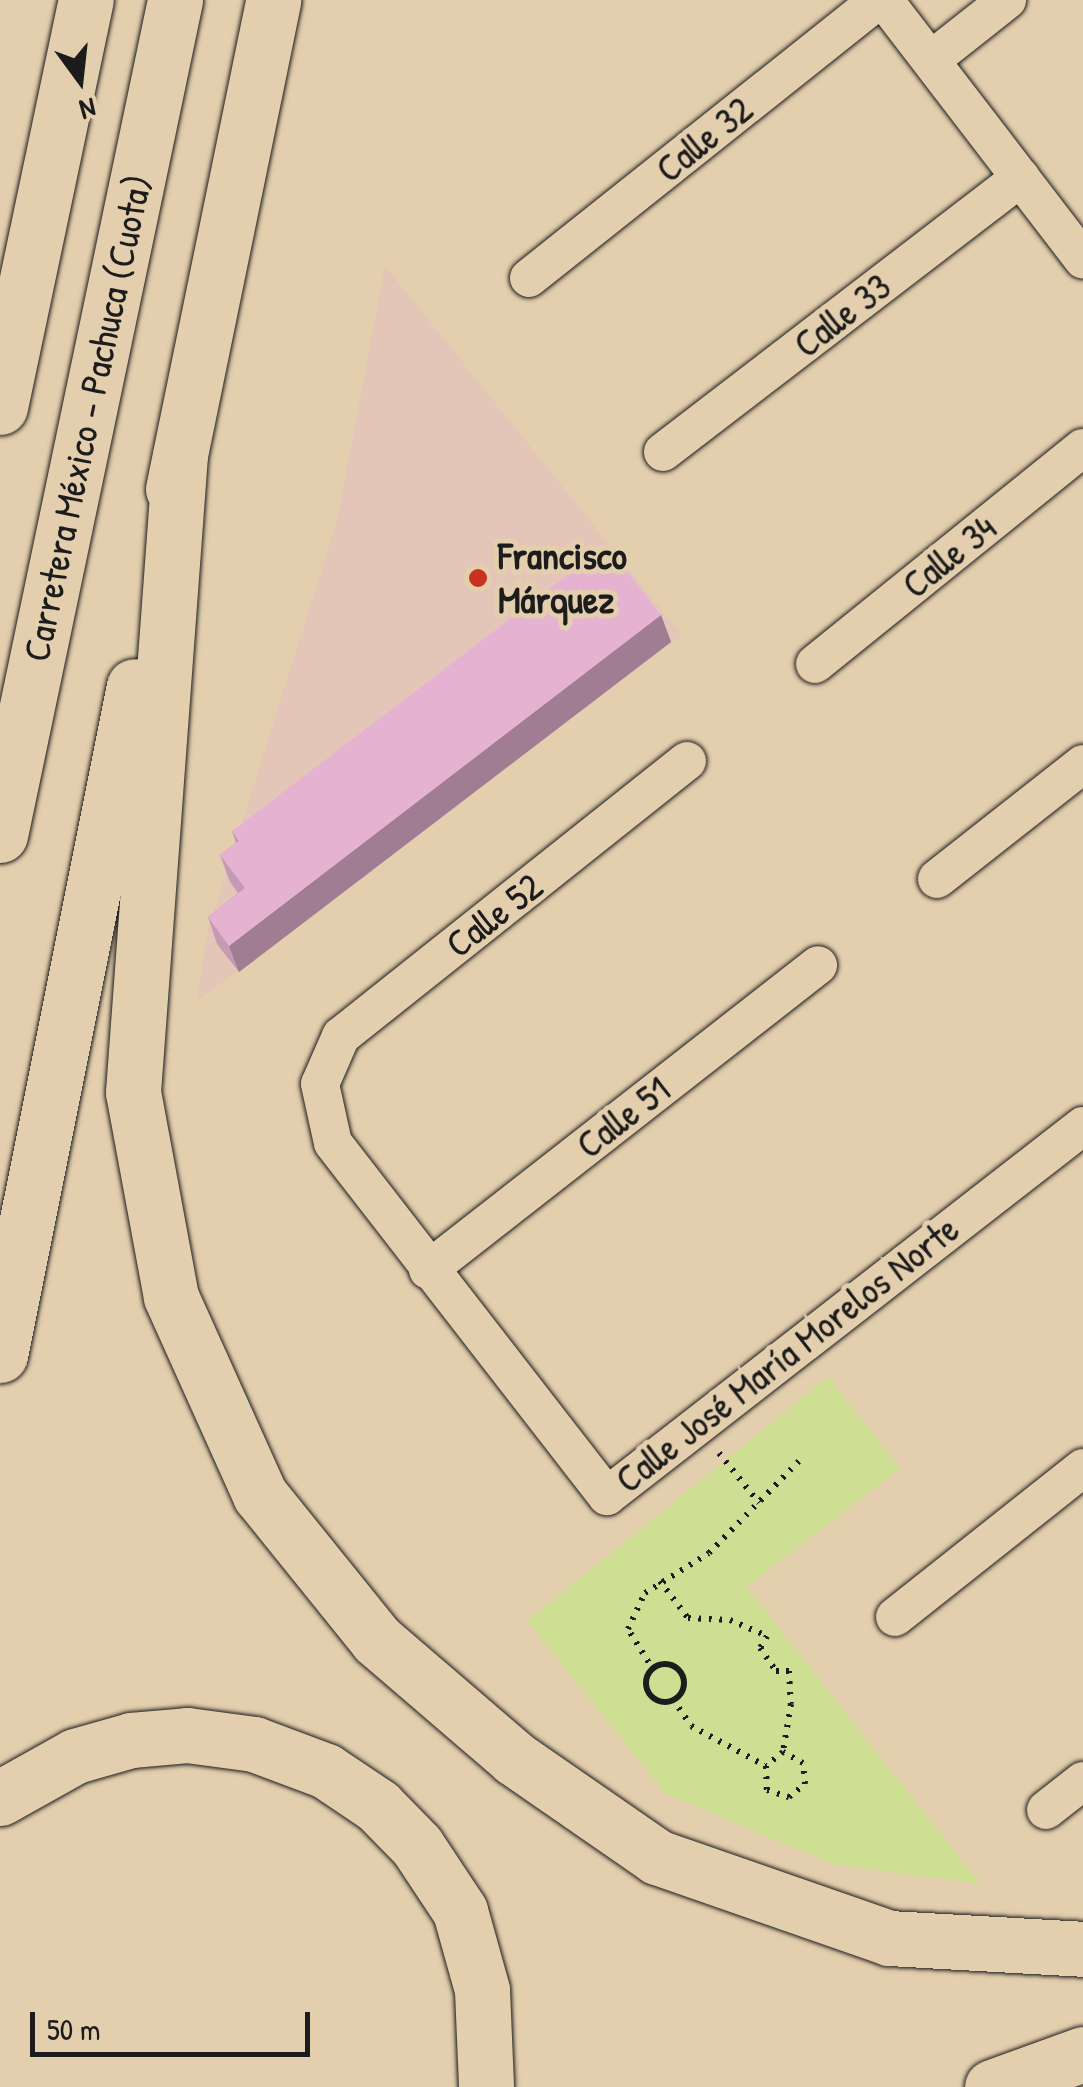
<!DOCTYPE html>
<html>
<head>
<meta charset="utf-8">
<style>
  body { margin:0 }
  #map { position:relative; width:1083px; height:2087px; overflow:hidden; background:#e3cead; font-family:"Patrick Hand",sans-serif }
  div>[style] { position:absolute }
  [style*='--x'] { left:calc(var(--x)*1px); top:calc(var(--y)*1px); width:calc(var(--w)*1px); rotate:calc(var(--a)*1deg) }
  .built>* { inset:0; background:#e4c6b8 }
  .green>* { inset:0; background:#cedf93 }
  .path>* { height:6px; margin-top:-3px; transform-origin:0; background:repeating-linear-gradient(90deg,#1c1c1c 0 2.5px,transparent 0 10.5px) }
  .path>.ring { margin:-3px; padding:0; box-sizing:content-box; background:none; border:6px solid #1c1c1c; border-radius:50% }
  .roads { filter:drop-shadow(0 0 2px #1c1c1c) drop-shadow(0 0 2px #1c1c1c) }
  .street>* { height:38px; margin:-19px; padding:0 19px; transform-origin:19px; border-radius:19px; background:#e3cead }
  .highway>* { height:55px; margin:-27.5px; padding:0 27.5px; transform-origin:27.5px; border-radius:27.5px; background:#e3cead }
  .wall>* { inset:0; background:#c59ab4 }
  .shaded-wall>* { inset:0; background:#a07d92 }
  .building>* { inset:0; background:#e5b3d1 }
  .dots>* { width:28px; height:28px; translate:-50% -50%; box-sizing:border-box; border:5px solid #e3cead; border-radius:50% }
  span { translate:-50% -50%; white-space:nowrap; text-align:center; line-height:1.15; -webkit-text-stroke:10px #e3cead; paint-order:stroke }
  .street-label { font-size:38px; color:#1c1c1c }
  .poi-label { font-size:38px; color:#1c1c1c; font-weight:700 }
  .left { translate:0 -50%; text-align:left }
  .north { position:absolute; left:30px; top:30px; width:100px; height:100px; -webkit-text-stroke:8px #e3cead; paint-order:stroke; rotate:165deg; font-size:28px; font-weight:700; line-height:40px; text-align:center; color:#1c1c1c }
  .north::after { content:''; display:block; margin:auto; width:35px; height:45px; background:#1c1c1c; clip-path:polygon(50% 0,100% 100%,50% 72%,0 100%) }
  .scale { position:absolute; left:30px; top:2012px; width:280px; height:45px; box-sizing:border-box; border:5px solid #1c1c1c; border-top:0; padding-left:12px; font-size:30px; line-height:35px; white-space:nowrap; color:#1c1c1c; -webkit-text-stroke:8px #e3cead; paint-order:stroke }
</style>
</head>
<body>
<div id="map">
  <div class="built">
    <i style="clip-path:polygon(385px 266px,682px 635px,197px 1001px,207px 933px,337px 521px)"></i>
  </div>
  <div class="green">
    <i style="clip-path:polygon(828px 1377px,900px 1468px,747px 1587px,980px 1884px,833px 1864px,666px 1794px,527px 1621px)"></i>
  </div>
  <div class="path">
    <i style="--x:719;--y:1453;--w:64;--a:51.3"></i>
    <i style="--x:660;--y:1581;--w:46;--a:52.9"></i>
    <i style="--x:688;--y:1618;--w:42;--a:2.7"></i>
    <i style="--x:730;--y:1620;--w:40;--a:23.4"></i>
    <i style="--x:767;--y:1636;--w:14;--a:120"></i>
    <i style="--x:760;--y:1648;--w:28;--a:55"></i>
    <i style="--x:776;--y:1671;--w:13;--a:0"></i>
    <i style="--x:789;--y:1671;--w:33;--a:87"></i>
    <i style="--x:791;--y:1704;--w:49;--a:99.5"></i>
    <i style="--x:783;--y:1752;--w:22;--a:141"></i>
    <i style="--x:766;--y:1766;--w:24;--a:88"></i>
    <i style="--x:767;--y:1790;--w:23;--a:18"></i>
    <i style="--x:789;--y:1797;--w:21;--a:-39"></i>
    <i style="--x:805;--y:1784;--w:21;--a:-95"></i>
    <i style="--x:803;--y:1763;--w:23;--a:-151"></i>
    <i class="ring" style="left:646px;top:1664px;width:32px;height:32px"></i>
    <i style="--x:654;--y:1671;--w:49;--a:-121.8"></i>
    <i style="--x:628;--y:1629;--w:40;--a:-65"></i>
    <i style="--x:645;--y:1593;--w:75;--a:-32"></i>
    <i style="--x:709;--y:1553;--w:132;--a:-45.6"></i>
    <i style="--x:673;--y:1699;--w:32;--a:56"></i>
    <i style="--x:691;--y:1726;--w:85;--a:28.1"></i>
  </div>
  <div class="roads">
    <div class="street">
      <i style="--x:884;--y:0;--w:327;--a:52.5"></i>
      <i style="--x:931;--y:60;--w:97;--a:-38.3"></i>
      <i style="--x:529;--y:278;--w:447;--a:-38.5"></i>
      <i style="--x:663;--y:452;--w:451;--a:-37.5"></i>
      <i style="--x:815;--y:664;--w:344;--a:-38.9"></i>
      <i style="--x:687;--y:761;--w:442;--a:141.5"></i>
      <i style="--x:341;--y:1036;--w:52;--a:113.6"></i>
      <i style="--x:320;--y:1084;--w:60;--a:77.6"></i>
      <i style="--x:333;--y:1143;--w:447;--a:52.2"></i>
      <i style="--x:607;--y:1496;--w:603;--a:-37.86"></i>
      <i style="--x:937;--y:879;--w:186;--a:-38.2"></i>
      <i style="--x:428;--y:1270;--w:495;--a:-38"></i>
      <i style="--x:895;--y:1617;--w:240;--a:-38.4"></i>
      <i style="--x:1046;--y:1810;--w:47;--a:-38.1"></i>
    </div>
    <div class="highway">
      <i style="--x:0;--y:407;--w:416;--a:-78.1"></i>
      <i style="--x:180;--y:455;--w:639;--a:94.22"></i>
      <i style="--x:133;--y:1092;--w:208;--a:79.5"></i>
      <i style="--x:171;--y:1297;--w:217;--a:65.8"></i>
      <i style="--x:260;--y:1495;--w:186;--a:51.1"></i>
      <i style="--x:377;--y:1640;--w:181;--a:40.7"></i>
      <i style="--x:514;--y:1758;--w:174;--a:34.7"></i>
      <i style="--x:657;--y:1857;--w:246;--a:19.2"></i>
      <i style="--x:889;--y:1938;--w:194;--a:3.2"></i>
      <i style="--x:173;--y:489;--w:499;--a:-78.4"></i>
      <i style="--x:0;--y:835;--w:853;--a:-78.16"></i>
      <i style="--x:0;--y:1355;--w:682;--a:-78.67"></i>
      <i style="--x:0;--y:1798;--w:86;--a:-29.2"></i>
      <i style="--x:75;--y:1756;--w:58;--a:-15.9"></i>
      <i style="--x:131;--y:1740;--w:56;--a:-5.1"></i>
      <i style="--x:187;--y:1735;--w:68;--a:7.7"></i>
      <i style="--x:254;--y:1744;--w:77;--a:20.6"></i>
      <i style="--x:326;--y:1771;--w:63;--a:33.9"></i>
      <i style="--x:378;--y:1806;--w:56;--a:45.7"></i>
      <i style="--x:417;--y:1846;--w:78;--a:56.5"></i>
      <i style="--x:460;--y:1911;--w:82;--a:74.4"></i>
      <i style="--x:482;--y:1990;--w:97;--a:87.6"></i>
      <i style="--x:992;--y:2087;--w:97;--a:-19.9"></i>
    </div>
  </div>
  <div class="wall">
    <i style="clip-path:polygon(661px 615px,671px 642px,239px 972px,217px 944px,208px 917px,238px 893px,230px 882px,220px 855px,236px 843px,232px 831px)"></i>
  </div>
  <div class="shaded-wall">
    <i style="clip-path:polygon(661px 615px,671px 642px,239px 972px,229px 946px)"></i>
  </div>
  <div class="building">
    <i style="clip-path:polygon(607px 545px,661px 615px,229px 946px,208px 917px,245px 888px,220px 855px,239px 841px,232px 831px)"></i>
  </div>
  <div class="dots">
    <i style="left:478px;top:578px;background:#c8321e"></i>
  </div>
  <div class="street-label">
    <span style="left:704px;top:139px;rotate:-39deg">Calle 32</span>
    <span style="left:842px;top:315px;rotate:-38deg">Calle 33</span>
    <span style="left:87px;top:418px;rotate:-78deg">Carretera México - Pachuca (Cuota)</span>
    <span style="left:949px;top:556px;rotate:-39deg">Calle 34</span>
    <span style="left:494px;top:915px;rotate:-38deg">Calle 52</span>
    <span style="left:623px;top:1117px;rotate:-38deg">Calle 51</span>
    <span style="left:787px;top:1354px;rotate:-38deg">Calle José María Morelos Norte</span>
  </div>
  <div class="poi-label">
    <span class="left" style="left:498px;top:578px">Francisco<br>Márquez</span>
  </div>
  <div class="north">N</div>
  <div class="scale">50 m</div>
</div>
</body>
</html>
